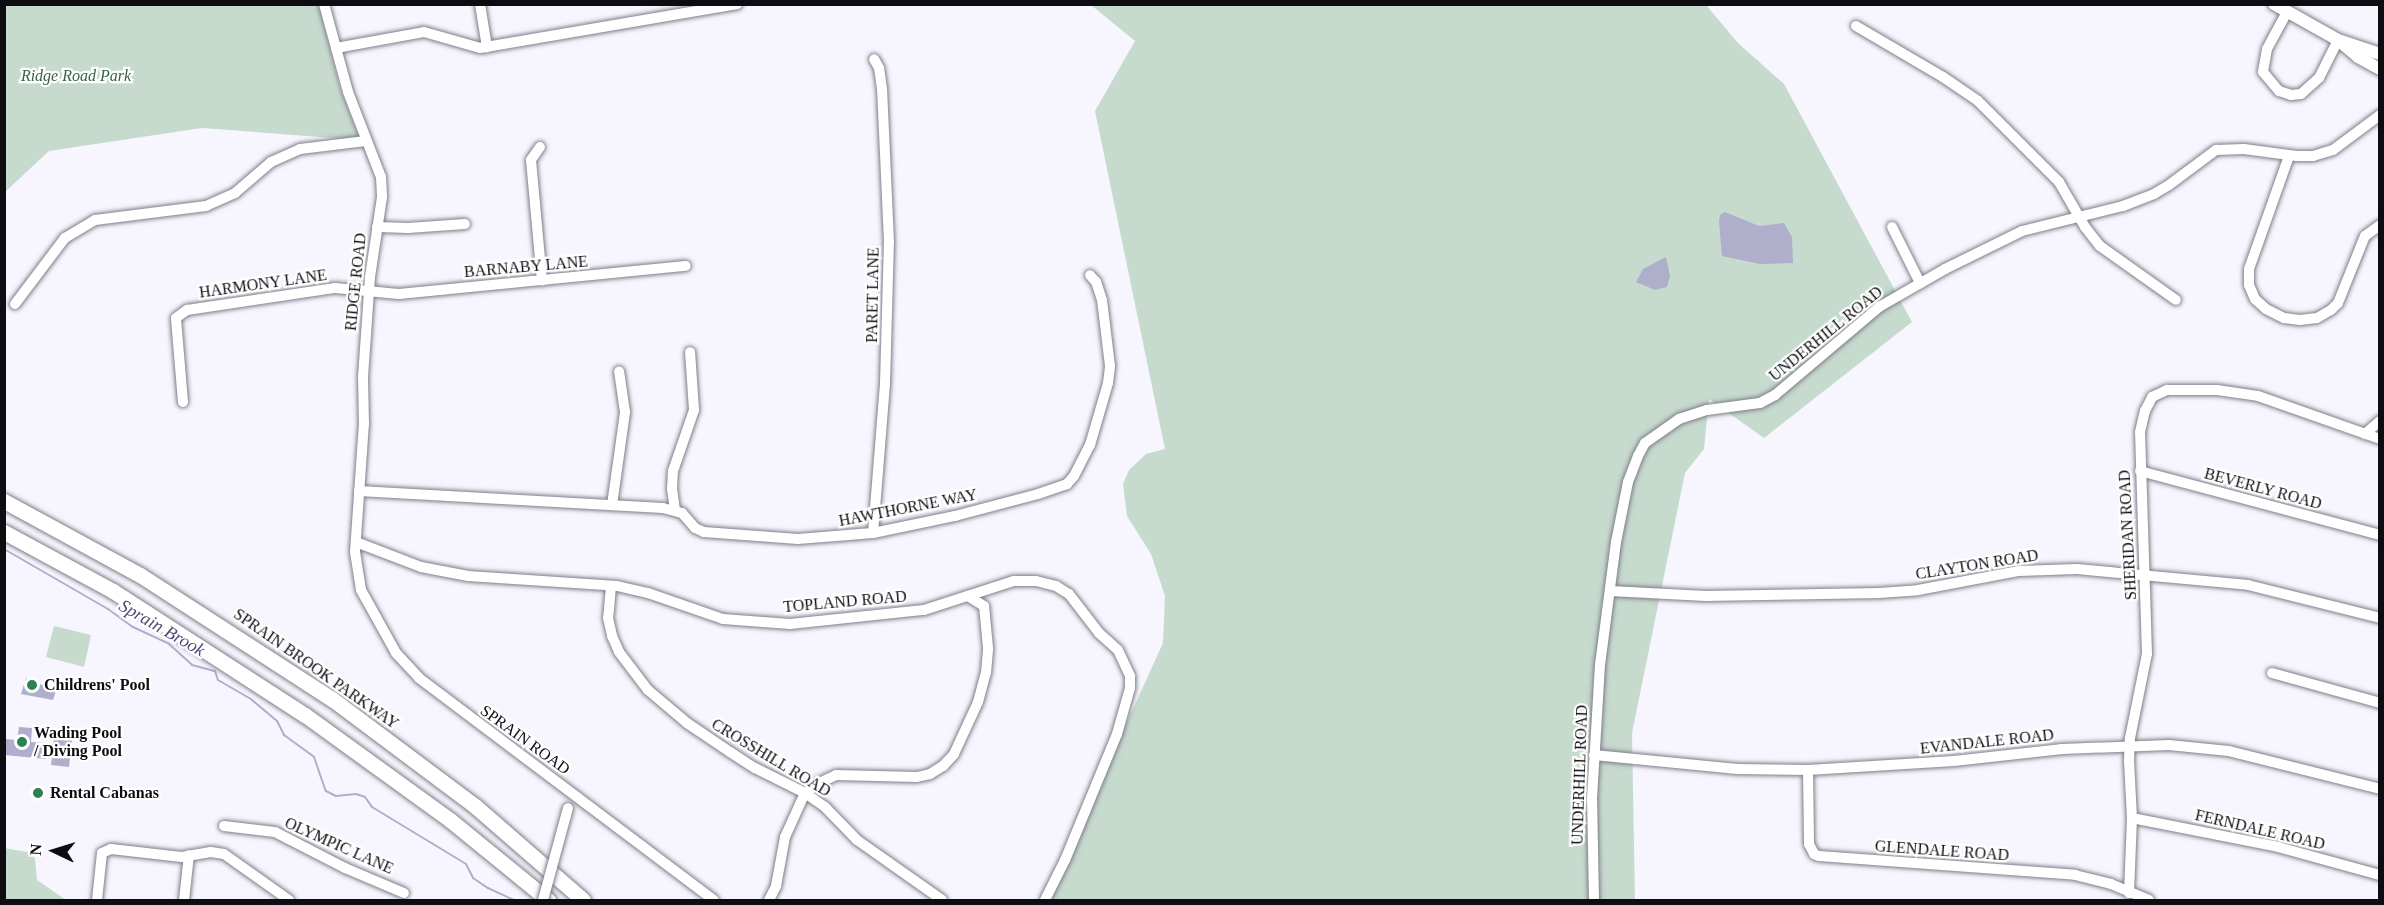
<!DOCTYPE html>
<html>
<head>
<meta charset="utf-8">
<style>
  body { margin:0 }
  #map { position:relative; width:2384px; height:905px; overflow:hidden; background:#f7f6fe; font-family:Georgia,serif }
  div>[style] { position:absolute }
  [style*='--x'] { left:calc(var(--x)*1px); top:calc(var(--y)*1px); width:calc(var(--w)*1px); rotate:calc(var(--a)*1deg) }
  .green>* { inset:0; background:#c7dace }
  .water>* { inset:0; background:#afaecb }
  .stream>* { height:2px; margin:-1px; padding:0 1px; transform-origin:1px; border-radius:1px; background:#afaecb }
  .roads { filter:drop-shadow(0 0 2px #7e7e89) drop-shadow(0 0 2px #7e7e89) }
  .minor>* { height:10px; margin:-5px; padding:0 5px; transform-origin:5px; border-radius:5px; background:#fff }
  .major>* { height:12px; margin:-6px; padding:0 6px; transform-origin:6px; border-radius:6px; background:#fff }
  .highway>* { height:15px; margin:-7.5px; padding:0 7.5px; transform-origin:7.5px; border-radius:7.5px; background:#fff }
  .bridges { filter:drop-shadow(0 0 2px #7e7e89) drop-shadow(0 0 2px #7e7e89) }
  .minor-bridge>* { height:10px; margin:-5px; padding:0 5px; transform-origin:5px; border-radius:5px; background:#fff }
  .dots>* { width:16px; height:16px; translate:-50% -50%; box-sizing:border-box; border:3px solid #fff; border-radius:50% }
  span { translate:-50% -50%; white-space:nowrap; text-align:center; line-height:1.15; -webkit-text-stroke:4.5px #fff; paint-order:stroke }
  .park-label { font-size:16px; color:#326347; font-style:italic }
  .street-label { font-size:16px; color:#0d0d11 }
  .poi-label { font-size:16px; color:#0d0d11; font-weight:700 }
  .left { translate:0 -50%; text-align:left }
  .water-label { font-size:18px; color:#4e4a75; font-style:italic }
  .frame { position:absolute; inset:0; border:6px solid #0d0d11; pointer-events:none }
  .north { position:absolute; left:24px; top:821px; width:60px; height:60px; -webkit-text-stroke:4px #fff; paint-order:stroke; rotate:274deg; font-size:16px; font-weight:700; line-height:24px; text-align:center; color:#0d0d11 }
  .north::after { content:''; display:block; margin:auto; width:21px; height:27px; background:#0d0d11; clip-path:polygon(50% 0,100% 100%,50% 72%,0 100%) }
</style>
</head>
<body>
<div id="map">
  <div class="green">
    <i style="clip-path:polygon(5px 5px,319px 5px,340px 88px,360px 140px,202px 128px,49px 151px,5px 192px)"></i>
    <i style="clip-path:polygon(1091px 5px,1706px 5px,1738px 43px,1784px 84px,1912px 322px,1764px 438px,1709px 399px,1704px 449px,1685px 473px,1632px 733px,1635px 900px,1046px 900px,1163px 643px,1165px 596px,1151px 554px,1127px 516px,1123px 484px,1129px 470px,1146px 454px,1165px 449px,1095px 111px,1135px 41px)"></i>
    <i style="clip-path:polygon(54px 626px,91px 635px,84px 667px,46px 657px)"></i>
    <i style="clip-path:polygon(4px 848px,27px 852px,35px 858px,37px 880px,66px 900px,5px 900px)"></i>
  </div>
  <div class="water">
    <i style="clip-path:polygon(1725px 212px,1759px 226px,1784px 223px,1792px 237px,1793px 263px,1760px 264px,1722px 256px,1719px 221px,1720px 215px)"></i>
    <i style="clip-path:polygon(1666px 257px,1670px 276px,1667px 287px,1655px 290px,1636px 282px,1643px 269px)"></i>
    <i style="clip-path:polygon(26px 678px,56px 691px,53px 700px,21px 694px)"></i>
    <i style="clip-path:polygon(19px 727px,32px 728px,31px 742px,47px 743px,46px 759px,5px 755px,5px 739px,17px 740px)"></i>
    <i style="clip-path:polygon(54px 738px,72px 740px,69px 767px,51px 765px)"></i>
  </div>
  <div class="stream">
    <i style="--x:4;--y:549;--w:120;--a:30"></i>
    <i style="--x:108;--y:609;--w:31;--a:36"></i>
    <i style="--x:133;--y:627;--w:40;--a:25"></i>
    <i style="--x:169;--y:644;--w:31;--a:42"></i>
    <i style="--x:192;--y:665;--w:24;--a:15"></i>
    <i style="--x:215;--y:671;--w:9;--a:72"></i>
    <i style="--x:218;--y:680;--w:39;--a:30"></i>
    <i style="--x:252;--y:700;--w:33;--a:40"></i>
    <i style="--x:277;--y:721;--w:16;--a:63"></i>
    <i style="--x:284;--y:735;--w:37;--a:36"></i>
    <i style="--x:314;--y:757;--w:36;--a:71"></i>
    <i style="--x:326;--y:791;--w:11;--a:27"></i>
    <i style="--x:336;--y:796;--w:20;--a:-6"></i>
    <i style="--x:356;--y:794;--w:9;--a:18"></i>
    <i style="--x:365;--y:797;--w:12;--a:55"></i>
    <i style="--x:372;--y:807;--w:110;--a:31.2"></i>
    <i style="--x:466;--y:864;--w:16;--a:63"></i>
    <i style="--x:473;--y:878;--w:18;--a:34"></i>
    <i style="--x:488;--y:888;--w:29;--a:25"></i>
  </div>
  <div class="roads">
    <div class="minor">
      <i style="--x:324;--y:4;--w:91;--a:74.7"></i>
      <i style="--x:348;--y:92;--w:91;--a:68.8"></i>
      <i style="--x:381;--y:177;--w:20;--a:87"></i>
      <i style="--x:382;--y:197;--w:81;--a:98.5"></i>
      <i style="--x:370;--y:277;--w:100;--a:94"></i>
      <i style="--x:363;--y:377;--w:46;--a:88.8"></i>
      <i style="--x:364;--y:423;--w:129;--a:94"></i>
      <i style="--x:355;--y:552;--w:38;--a:81"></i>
      <i style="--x:361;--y:590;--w:72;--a:60.9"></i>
      <i style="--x:396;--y:653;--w:34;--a:47"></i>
      <i style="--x:419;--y:678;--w:369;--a:37"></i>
      <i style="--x:480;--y:4;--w:44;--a:80.8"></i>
      <i style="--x:2287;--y:12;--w:42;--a:118.4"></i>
      <i style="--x:2267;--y:49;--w:23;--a:100"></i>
      <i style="--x:2263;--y:72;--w:25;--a:50"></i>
      <i style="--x:2279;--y:91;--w:13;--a:18"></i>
      <i style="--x:2291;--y:95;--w:10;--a:-6"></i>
      <i style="--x:2301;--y:94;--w:24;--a:-42"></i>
      <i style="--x:2319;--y:78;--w:42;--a:-63.4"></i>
      <i style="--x:1856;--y:26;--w:101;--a:30.4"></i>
      <i style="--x:1943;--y:77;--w:42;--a:34.4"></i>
      <i style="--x:1978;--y:101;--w:115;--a:45"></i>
      <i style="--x:2059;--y:182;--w:52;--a:60"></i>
      <i style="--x:2085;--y:227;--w:24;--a:52"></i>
      <i style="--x:2100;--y:246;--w:93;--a:35.4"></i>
      <i style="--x:336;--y:48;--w:89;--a:-10.3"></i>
      <i style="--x:424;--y:32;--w:58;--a:15.9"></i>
      <i style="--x:480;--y:48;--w:261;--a:-9.7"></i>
      <i style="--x:540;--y:147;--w:16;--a:125"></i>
      <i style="--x:531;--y:160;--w:121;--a:84.8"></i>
      <i style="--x:2289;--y:156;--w:120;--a:109.5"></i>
      <i style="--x:2249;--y:269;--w:16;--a:90"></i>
      <i style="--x:2249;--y:285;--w:15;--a:67"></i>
      <i style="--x:2255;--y:299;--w:15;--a:42"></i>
      <i style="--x:2266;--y:309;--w:20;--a:27"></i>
      <i style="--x:2284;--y:318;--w:16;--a:7"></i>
      <i style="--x:2300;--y:320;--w:17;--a:-7"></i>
      <i style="--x:2317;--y:318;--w:16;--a:-30"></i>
      <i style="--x:2331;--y:310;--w:10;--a:-45"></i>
      <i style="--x:2338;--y:303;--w:72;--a:-68.1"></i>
      <i style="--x:2365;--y:236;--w:19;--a:-36"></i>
      <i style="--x:377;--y:227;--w:31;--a:2"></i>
      <i style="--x:408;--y:228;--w:57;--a:-4"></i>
      <i style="--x:1892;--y:227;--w:63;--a:63.4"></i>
      <i style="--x:15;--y:304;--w:83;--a:-52.9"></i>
      <i style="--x:65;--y:238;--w:35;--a:-31"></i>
      <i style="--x:95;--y:220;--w:112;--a:-7.2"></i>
      <i style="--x:206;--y:206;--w:32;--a:-24"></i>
      <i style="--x:235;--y:193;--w:48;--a:-40.7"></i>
      <i style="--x:271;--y:162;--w:32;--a:-24"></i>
      <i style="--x:300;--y:149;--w:66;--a:-6.9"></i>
      <i style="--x:183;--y:402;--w:84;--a:-94.8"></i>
      <i style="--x:176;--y:318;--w:14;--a:-36"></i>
      <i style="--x:187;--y:310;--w:150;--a:-8.5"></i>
      <i style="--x:335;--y:288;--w:64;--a:5.4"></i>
      <i style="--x:399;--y:294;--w:288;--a:-5.6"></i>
      <i style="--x:2365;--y:434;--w:20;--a:-41"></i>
      <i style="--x:2140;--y:471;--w:248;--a:14.9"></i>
      <i style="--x:359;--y:491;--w:304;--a:3.2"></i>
      <i style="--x:663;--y:508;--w:20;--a:15"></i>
      <i style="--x:682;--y:513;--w:20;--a:49"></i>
      <i style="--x:695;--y:528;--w:10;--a:24"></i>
      <i style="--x:704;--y:532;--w:94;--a:4.3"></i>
      <i style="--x:798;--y:539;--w:75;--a:-4.6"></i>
      <i style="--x:873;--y:533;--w:84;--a:-11.7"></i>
      <i style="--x:955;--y:516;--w:86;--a:-14.8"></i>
      <i style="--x:1038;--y:494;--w:31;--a:-19"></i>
      <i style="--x:1067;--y:484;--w:11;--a:-49"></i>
      <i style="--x:1074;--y:476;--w:35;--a:-63"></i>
      <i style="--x:1090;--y:445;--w:65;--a:-73.8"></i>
      <i style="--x:1108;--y:383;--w:17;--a:-83"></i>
      <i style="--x:1110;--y:366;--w:66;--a:-96.9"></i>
      <i style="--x:1102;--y:300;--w:19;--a:-108"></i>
      <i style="--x:1096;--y:282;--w:9;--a:-131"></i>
      <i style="--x:612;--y:505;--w:94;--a:-82"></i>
      <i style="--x:625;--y:412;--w:41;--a:-98.3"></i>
      <i style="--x:675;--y:510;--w:21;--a:-98"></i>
      <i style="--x:672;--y:489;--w:18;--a:-87"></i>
      <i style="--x:673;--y:471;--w:65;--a:-71"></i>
      <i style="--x:694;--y:410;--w:58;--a:-93.9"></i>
      <i style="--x:873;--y:533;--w:150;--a:-85.4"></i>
      <i style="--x:885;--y:383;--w:141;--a:-88.4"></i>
      <i style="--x:889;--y:242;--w:153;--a:-92.6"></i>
      <i style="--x:882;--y:89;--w:21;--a:-98"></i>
      <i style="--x:879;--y:68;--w:10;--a:-119"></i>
      <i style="--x:356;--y:542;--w:70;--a:21"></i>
      <i style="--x:421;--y:567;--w:48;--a:10.8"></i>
      <i style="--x:468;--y:576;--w:149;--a:3.8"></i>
      <i style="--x:617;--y:586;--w:32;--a:13"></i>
      <i style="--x:648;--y:593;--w:79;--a:19.1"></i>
      <i style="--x:723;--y:619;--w:67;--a:4.3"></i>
      <i style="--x:790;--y:624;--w:135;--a:-6"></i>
      <i style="--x:924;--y:610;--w:95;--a:-17.9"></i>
      <i style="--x:1014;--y:581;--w:22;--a:0"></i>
      <i style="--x:1036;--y:581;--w:21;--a:14"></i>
      <i style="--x:1056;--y:586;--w:15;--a:32"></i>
      <i style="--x:1069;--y:594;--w:49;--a:52.4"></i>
      <i style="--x:1099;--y:633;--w:25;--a:42"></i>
      <i style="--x:1118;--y:650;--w:29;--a:65"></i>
      <i style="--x:1130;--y:676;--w:12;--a:90"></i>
      <i style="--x:1130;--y:688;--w:48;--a:105.8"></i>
      <i style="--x:1117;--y:734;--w:136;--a:112.4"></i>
      <i style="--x:1065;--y:860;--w:45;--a:116.6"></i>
      <i style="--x:611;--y:586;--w:32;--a:95"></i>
      <i style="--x:608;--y:618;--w:18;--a:77"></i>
      <i style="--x:612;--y:636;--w:17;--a:66"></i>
      <i style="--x:619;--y:652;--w:48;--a:52.7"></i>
      <i style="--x:648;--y:690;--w:51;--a:40.2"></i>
      <i style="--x:687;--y:723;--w:52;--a:34"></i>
      <i style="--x:730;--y:752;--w:30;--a:33"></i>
      <i style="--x:755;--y:768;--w:56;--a:26.6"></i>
      <i style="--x:805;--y:793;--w:24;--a:35"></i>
      <i style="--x:825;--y:807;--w:46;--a:45.9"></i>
      <i style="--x:857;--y:840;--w:104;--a:35.2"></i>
      <i style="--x:1610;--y:591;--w:96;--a:3"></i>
      <i style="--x:1706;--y:596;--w:173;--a:-1"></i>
      <i style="--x:1879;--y:593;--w:39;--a:-4"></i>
      <i style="--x:1918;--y:590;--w:103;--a:-10.7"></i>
      <i style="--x:2019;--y:571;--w:58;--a:-2"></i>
      <i style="--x:2077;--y:569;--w:172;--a:5.3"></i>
      <i style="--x:2248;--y:585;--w:136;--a:14"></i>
      <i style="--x:2272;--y:673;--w:112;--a:15.5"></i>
      <i style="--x:1594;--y:755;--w:144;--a:5.6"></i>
      <i style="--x:1737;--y:769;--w:71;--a:0.8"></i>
      <i style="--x:1808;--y:770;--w:146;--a:-3.5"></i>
      <i style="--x:1954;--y:761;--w:109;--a:-6.3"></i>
      <i style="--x:2062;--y:749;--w:107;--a:-2.1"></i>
      <i style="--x:2169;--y:745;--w:60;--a:5.7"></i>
      <i style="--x:2229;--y:751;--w:156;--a:14.1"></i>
      <i style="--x:1808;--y:770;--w:74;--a:89.2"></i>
      <i style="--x:1809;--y:844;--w:11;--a:63"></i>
      <i style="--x:1814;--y:854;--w:5;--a:22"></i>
      <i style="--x:1819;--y:856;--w:257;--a:4.2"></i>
      <i style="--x:2075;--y:875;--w:37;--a:14"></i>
      <i style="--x:2111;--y:884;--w:41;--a:22.8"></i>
      <i style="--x:2132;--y:818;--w:149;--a:11.2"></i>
      <i style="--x:2278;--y:847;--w:106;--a:15.4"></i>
      <i style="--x:224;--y:826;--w:51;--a:6.7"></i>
      <i style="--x:275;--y:832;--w:79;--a:27.2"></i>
      <i style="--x:345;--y:868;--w:64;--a:23"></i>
      <i style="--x:2129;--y:893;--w:75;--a:-87.7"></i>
      <i style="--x:2132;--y:818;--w:57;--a:-93"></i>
      <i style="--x:2129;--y:761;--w:23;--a:-88"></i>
      <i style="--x:2130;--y:738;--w:86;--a:-78.6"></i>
      <i style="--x:2147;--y:654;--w:222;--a:-91.8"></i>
      <i style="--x:2140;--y:432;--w:22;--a:-77"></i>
      <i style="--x:2145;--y:411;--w:16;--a:-63"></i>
      <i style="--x:2152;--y:397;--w:17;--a:-25"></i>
      <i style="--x:2167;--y:390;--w:50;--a:0"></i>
      <i style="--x:2217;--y:390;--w:41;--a:8.3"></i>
      <i style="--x:2258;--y:396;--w:129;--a:19.4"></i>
      <i style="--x:97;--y:900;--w:47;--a:-83.9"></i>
      <i style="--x:102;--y:853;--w:10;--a:-24"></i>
      <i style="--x:111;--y:849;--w:71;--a:6.4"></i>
      <i style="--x:182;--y:857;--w:29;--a:-10"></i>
      <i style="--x:211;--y:852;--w:13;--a:9"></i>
      <i style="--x:224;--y:854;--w:80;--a:35.3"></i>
      <i style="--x:184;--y:900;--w:45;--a:-83.7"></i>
      <i style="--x:769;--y:900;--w:16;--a:-63"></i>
      <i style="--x:776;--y:886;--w:50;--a:-79.6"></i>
      <i style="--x:785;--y:837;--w:48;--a:-65.6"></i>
      <i style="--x:805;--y:793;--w:17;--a:-36"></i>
      <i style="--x:819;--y:783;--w:19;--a:-25"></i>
      <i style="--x:836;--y:775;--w:81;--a:1.4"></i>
      <i style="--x:917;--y:777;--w:13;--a:-13"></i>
      <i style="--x:930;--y:774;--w:15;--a:-32"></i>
      <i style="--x:943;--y:766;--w:16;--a:-47"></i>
      <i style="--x:954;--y:754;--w:57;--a:-65.2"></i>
      <i style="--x:978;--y:702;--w:30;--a:-75"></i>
      <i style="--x:986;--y:673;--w:25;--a:-85"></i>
      <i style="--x:988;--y:648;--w:42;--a:-95.4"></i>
      <i style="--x:984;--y:606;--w:19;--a:-148"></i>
      <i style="--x:1594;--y:900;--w:101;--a:-91.1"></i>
      <i style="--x:1592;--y:799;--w:134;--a:-86.6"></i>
      <i style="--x:1600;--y:665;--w:124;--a:-82.6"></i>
      <i style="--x:1616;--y:542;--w:61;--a:-78.7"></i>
      <i style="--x:1628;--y:482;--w:28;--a:-69"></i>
      <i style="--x:1638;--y:456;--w:15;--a:-62"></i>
      <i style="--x:1645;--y:443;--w:42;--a:-35.2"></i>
      <i style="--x:1679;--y:419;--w:29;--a:-18"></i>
      <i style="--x:1707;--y:410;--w:53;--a:-7.5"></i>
      <i style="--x:1760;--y:403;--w:17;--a:-28"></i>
      <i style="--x:1775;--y:395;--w:136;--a:-40.2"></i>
      <i style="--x:1879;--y:307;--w:76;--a:-29.9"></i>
      <i style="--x:1945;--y:269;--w:86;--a:-26.3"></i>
      <i style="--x:2022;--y:231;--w:104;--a:-13.9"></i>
      <i style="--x:2123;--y:206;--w:33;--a:-21"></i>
      <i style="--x:2154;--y:194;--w:17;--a:-31"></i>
      <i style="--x:2169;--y:185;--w:59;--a:-36.7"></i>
      <i style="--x:2216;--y:150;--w:28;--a:-2"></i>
      <i style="--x:2244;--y:149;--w:53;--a:7.5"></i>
      <i style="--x:2297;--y:156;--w:16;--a:0"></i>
      <i style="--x:2313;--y:156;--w:21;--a:-17"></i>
      <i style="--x:2333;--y:150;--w:59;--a:-36.7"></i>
    </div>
    <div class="major">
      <i style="--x:2274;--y:4;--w:73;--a:29.4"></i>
      <i style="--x:2338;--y:40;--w:26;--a:40"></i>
      <i style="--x:2358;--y:57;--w:25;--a:29"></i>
      <i style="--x:2341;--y:41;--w:41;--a:18.4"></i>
    </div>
    <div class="highway">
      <i style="--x:4;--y:501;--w:155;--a:28.6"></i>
      <i style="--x:140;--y:575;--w:229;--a:32.9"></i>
      <i style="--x:332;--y:699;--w:179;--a:36.8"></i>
      <i style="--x:475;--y:806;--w:143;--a:41"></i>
      <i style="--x:4;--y:532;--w:124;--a:28.4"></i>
      <i style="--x:113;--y:591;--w:229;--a:32.9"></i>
      <i style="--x:305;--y:715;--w:179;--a:35.9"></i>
      <i style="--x:450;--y:820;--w:127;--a:39.2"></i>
    </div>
  </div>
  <div class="bridges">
    <div class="minor-bridge">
      <i style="--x:543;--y:900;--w:95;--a:-74.8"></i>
    </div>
  </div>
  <div class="dots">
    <i style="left:32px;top:685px;background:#2c8256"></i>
    <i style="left:22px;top:742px;background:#2c8256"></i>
    <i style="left:38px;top:793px;background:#2c8256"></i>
  </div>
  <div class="park-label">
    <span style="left:76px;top:76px">Ridge Road Park</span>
  </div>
  <div class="street-label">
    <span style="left:526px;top:267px;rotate:-5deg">BARNABY LANE</span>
    <span style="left:356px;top:282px;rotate:-84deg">RIDGE ROAD</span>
    <span style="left:263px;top:284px;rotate:-8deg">HARMONY LANE</span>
    <span style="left:873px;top:295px;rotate:-89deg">PARET LANE</span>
    <span style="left:1826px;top:334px;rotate:-39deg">UNDERHILL ROAD</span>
    <span style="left:2263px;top:489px;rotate:15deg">BEVERLY ROAD</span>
    <span style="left:908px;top:508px;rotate:-11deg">HAWTHORNE WAY</span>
    <span style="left:2128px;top:535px;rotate:-93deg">SHERIDAN ROAD</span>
    <span style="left:1977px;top:565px;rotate:-9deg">CLAYTON ROAD</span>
    <span style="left:845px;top:602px;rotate:-5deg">TOPLAND ROAD</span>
    <span style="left:316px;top:669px;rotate:35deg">SPRAIN BROOK PARKWAY</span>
    <span style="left:525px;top:740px;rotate:36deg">SPRAIN ROAD</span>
    <span style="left:1987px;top:742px;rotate:-6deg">EVANDALE ROAD</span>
    <span style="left:771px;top:758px;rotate:31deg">CROSSHILL ROAD</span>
    <span style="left:1580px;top:775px;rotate:-88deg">UNDERHILL ROAD</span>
    <span style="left:2260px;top:830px;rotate:13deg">FERNDALE ROAD</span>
    <span style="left:339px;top:846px;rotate:24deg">OLYMPIC LANE</span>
    <span style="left:1942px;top:851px;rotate:4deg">GLENDALE ROAD</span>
  </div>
  <div class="poi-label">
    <span class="left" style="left:44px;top:685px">Childrens' Pool</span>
    <span class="left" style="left:34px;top:742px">Wading Pool<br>/ Diving Pool</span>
    <span class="left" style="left:50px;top:793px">Rental Cabanas</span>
  </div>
  <div class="water-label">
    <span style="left:162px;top:628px;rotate:30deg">Sprain Brook</span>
  </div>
  <div class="frame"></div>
  <div class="north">N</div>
</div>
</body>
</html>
